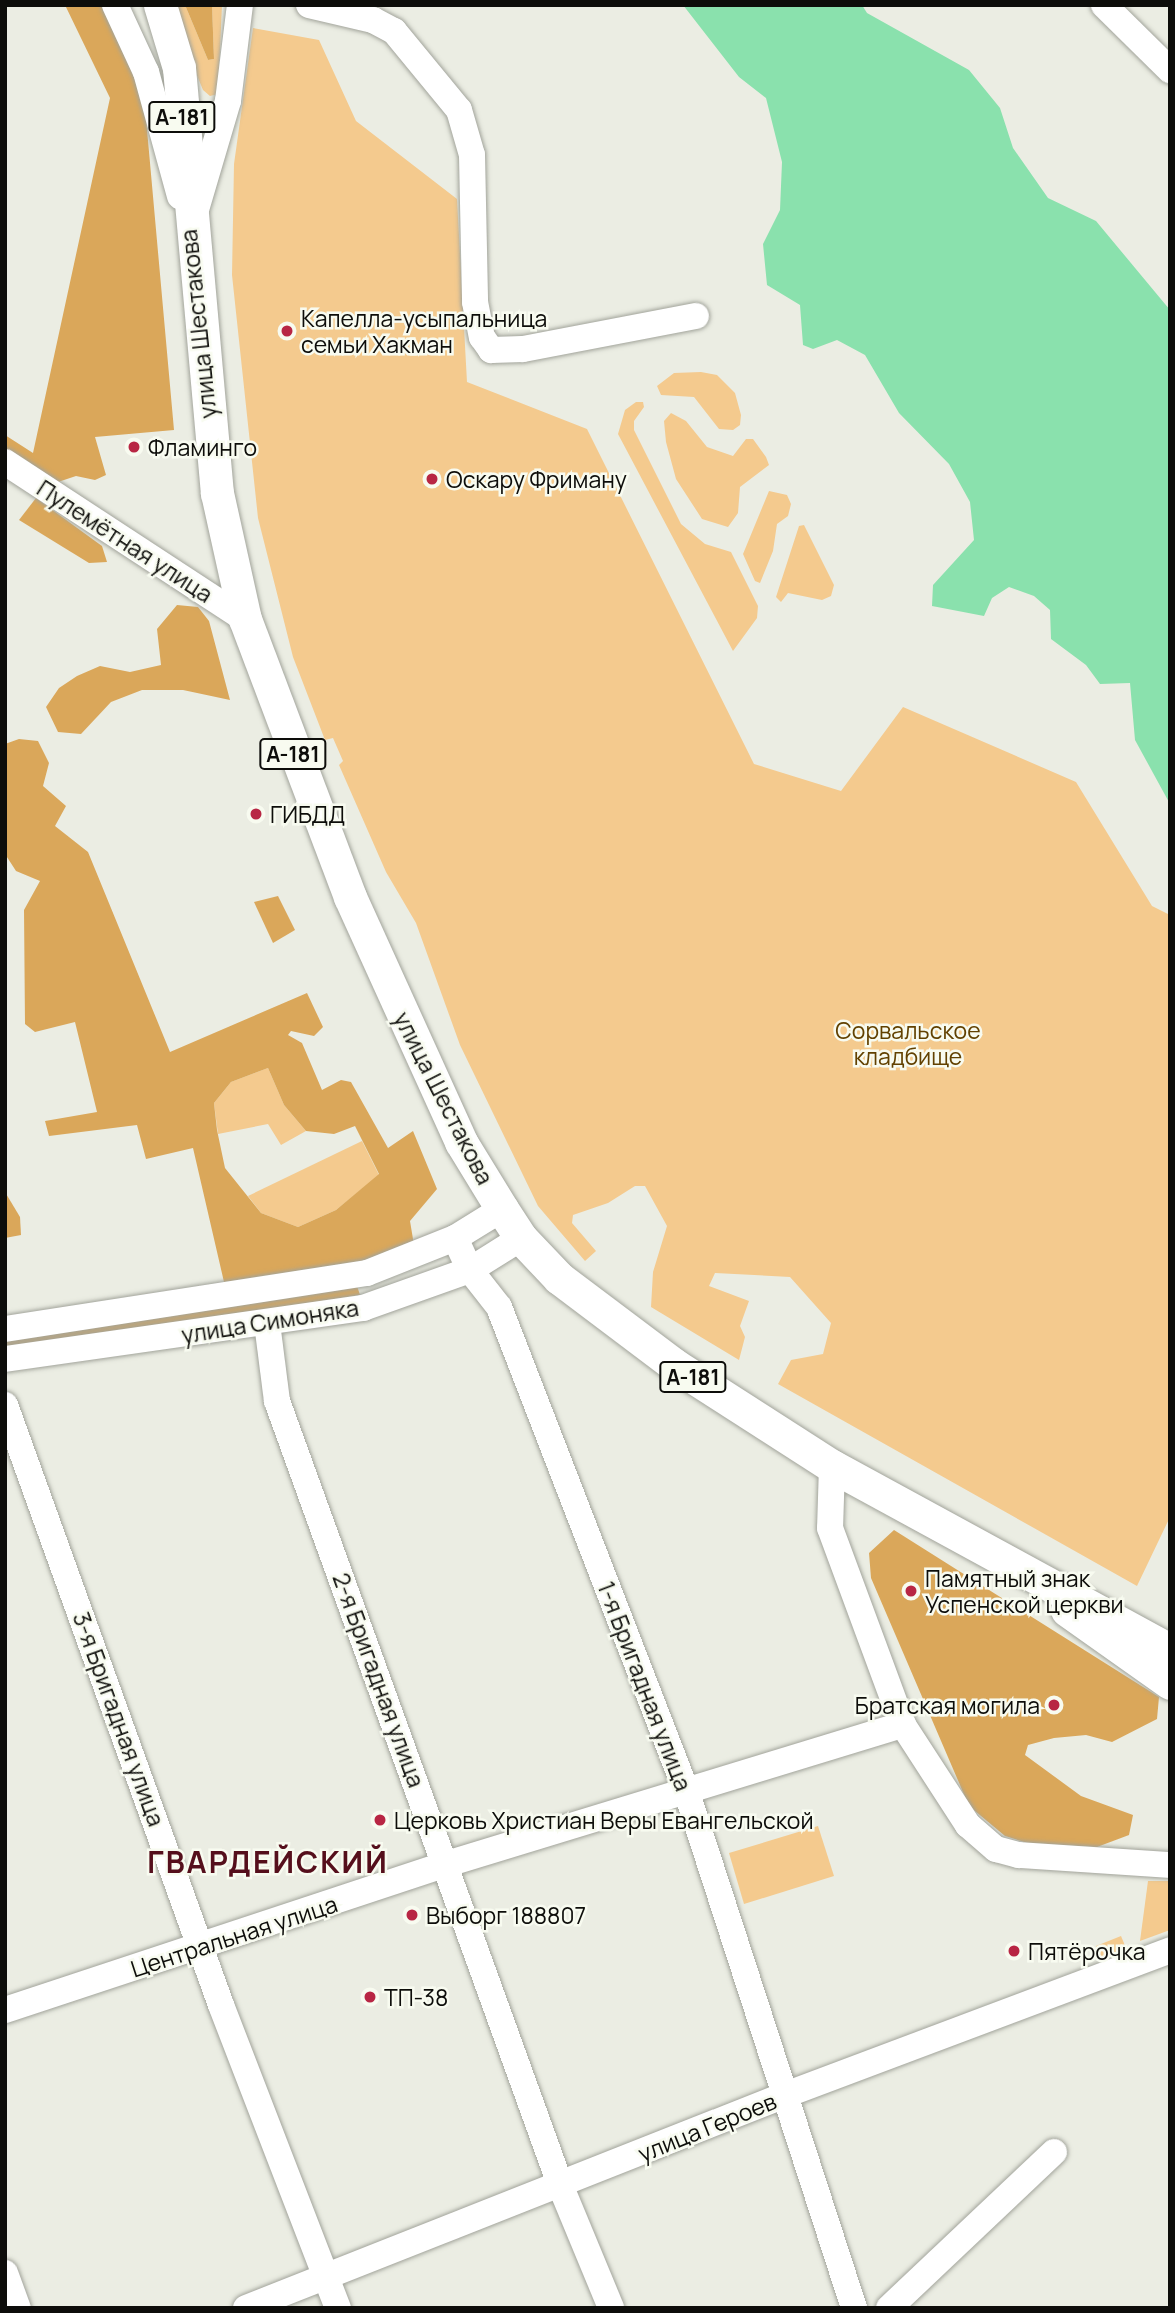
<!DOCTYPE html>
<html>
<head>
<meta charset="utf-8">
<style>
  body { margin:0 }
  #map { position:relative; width:1175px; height:2313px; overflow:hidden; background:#ebede3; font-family:Manrope,sans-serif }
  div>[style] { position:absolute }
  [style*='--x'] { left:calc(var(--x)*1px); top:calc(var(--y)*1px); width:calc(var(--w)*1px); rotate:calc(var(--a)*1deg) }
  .green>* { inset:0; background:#f4ca8e }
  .forest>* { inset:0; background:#daa75a }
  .water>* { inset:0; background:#8ae1ad }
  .roads { filter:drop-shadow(0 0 2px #a2a49b) drop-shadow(0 0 2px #a2a49b) }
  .minor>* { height:26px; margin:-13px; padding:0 13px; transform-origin:13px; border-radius:13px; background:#fff }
  .major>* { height:33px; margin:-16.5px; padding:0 16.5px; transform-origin:16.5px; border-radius:16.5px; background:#fff }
  .dots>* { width:19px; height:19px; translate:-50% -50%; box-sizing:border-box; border:4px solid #f8fbf0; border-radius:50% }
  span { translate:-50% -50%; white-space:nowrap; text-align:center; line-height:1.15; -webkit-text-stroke:5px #f8fbf0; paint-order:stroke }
  .shield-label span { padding:2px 5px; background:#f8fbf0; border:2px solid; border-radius:5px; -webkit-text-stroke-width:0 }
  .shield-label { font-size:21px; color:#0d0d0a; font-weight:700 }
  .poi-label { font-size:23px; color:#0d0d0a }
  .left { translate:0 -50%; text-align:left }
  .right { translate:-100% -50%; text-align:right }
  .street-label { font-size:23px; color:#0d0d0a }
  .park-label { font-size:23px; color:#624100 }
  .district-label { font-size:30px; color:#550f1c; font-weight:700; letter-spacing:2px }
  .frame { position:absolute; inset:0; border:7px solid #0d0d0a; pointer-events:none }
</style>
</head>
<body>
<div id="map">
  <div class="green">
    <i style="clip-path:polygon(168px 5px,185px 5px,208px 60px,214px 59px,212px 6px,222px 5px,218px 94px,210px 96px,203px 90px)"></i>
    <i style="clip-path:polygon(253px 28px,319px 40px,356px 121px,457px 199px,467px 382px,587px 429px,754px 764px,841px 791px,903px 707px,1076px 782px,1152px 906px,1170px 915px,1170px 1517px,1137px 1586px,778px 1384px,791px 1360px,823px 1354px,831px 1323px,790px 1277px,715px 1273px,709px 1286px,749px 1301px,740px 1326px,745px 1337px,739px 1360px,651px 1307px,653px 1272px,667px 1226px,645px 1186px,635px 1186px,608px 1203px,573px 1215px,572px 1223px,596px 1251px,585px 1261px,538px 1206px,460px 1045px,416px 923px,386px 872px,339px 765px,343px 761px,333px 738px,325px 740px,293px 657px,258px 518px,232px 275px,234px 164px)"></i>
    <i style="clip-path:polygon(701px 372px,717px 375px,735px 393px,741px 415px,740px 425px,733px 430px,719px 429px,694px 397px,661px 395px,657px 386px,674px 373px)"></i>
    <i style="clip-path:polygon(636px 402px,643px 402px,644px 407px,634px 421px,634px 430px,681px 524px,705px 544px,731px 552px,758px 606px,757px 618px,733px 651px,618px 434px,625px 410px)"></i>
    <i style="clip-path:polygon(671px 413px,686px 421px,707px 447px,733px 456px,746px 439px,753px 439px,766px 457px,769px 465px,740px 487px,738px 513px,728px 527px,702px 519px,676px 479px,666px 442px,664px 421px)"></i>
    <i style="clip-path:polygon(769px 491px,787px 495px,791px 504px,788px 516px,777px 524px,773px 551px,760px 583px,755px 581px,743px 554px)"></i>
    <i style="clip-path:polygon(804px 525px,834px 585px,831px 596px,822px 600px,788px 593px,781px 602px,776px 597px,799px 526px)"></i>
    <i style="clip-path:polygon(268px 1068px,284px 1105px,306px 1131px,281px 1145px,268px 1124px,218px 1134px,214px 1103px,231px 1082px)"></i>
    <i style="clip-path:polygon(362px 1141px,379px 1175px,336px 1210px,298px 1227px,261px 1213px,248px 1196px)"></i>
    <i style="clip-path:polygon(818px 1826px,834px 1876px,744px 1904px,729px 1853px)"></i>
    <i style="clip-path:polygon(1148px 1881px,1170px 1881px,1170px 1930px,1140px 1941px)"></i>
    <i style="clip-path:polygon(1121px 1936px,1126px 1948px,1100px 1958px,1096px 1946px)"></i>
  </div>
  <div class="forest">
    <i style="clip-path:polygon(65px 5px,102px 5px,143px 85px,174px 430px,95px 437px,106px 475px,95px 480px,76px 476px,52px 484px,5px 452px,5px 435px,33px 453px,110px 98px)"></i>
    <i style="clip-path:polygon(185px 5px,212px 5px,214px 59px,208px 60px)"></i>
    <i style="clip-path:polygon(36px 498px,102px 546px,107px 562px,89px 563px,19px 520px)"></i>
    <i style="clip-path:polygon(177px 605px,198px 607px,209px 621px,230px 700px,183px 690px,142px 690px,111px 702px,81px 734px,58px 732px,46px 707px,59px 688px,77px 676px,100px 666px,130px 672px,161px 665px,157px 629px)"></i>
    <i style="clip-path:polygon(evenodd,19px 739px,38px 741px,49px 763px,43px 786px,66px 806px,55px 826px,88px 852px,170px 1052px,307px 993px,323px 1027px,314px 1036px,291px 1031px,288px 1035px,302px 1043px,322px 1090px,341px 1080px,351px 1082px,388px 1148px,413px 1131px,437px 1189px,410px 1221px,414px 1245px,366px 1268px,224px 1282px,193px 1148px,146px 1159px,137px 1125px,49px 1136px,45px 1121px,97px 1112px,75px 1022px,35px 1032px,25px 1024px,24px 910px,40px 881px,16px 871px,5px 854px,5px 744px,19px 739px,268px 1068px,284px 1105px,306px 1131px,334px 1134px,355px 1126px,379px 1174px,336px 1210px,298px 1227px,261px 1213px,225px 1168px,217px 1130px,214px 1103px,231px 1082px,268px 1068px)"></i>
    <i style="clip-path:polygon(278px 896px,295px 930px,273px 943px,254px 902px)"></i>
    <i style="clip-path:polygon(5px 1192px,20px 1217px,21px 1235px,5px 1238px)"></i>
    <i style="clip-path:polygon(357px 1286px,360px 1295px,5px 1351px,5px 1339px)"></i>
    <i style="clip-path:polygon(894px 1530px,1159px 1697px,1157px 1719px,1112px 1742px,1086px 1735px,1054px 1738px,1028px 1745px,1025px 1755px,1081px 1796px,1133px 1815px,1129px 1835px,1097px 1847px,1031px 1844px,1005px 1836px,969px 1806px,871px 1578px,869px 1553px)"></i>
  </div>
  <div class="water">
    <i style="clip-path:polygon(683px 5px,862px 5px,867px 13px,969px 70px,1000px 108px,1013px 148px,1048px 198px,1096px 221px,1170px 310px,1170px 804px,1135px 740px,1130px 683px,1100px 684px,1086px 665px,1051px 639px,1050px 610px,1034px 596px,1009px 587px,992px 598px,984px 616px,932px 606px,933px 585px,974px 540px,970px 502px,949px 464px,899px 413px,865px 355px,837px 340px,813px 349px,803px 345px,800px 305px,767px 285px,763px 244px,780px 210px,782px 162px,766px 98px,739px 77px)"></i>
  </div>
  <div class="roads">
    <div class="minor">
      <i style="--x:115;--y:5;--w:74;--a:65.2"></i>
      <i style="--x:146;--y:72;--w:129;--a:74.7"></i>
      <i style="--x:309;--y:5;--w:66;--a:13.2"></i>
      <i style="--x:373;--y:20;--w:24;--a:28"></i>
      <i style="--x:394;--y:31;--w:102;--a:50.6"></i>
      <i style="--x:459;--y:110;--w:47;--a:73.9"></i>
      <i style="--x:472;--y:155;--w:147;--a:88.8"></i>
      <i style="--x:475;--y:302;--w:36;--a:79"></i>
      <i style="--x:482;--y:337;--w:16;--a:55"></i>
      <i style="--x:491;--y:350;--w:32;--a:-2"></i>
      <i style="--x:523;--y:349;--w:176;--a:-10.8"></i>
      <i style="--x:1104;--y:5;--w:93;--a:44.6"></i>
      <i style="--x:195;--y:213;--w:117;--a:-73.6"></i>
      <i style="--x:228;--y:101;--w:97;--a:-82.9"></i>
      <i style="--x:5;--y:462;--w:287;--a:33.2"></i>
      <i style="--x:455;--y:1238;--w:35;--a:65"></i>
      <i style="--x:470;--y:1270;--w:47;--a:51.9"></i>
      <i style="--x:499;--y:1307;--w:521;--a:68.85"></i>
      <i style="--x:687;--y:1793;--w:541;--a:72.03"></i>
      <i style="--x:267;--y:1323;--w:79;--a:82.7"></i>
      <i style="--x:277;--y:1401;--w:836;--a:70.13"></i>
      <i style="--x:561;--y:2187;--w:131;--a:67.5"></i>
      <i style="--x:5;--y:1329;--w:366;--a:-8.8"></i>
      <i style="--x:367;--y:1273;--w:95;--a:-21.7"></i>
      <i style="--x:455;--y:1238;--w:55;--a:-31.7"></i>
      <i style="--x:5;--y:1359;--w:362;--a:-8.1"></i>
      <i style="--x:363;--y:1308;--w:114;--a:-19.6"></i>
      <i style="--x:470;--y:1270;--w:60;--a:-32.1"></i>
      <i style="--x:5;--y:1405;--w:638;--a:70.2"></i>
      <i style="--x:221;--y:2005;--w:325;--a:68.9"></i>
      <i style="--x:832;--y:1466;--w:62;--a:91.8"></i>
      <i style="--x:830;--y:1528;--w:210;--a:69.7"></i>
      <i style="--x:903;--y:1725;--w:119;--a:57"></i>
      <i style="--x:968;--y:1825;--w:37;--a:41"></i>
      <i style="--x:996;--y:1849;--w:24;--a:15"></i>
      <i style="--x:1019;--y:1855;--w:151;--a:3.8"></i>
      <i style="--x:5;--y:2010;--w:465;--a:-18.3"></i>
      <i style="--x:447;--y:1864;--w:477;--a:-17"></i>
      <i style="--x:5;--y:2273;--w:37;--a:70"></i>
      <i style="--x:246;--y:2308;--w:580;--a:-21.56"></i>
      <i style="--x:785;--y:2095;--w:411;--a:-20.6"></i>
      <i style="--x:889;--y:2308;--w:227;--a:-43.4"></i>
    </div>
    <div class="major">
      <i style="--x:160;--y:5;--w:66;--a:73.2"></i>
      <i style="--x:179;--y:68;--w:427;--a:84.9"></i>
      <i style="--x:217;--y:493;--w:129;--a:77.5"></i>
      <i style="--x:245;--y:619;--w:297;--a:69.3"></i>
      <i style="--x:350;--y:897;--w:269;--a:65.6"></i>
      <i style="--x:461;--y:1142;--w:79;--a:58.5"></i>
      <i style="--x:502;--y:1209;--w:35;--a:57"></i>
      <i style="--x:521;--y:1238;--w:55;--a:46.5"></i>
      <i style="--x:559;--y:1278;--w:143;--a:37"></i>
      <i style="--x:673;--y:1364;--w:189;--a:32.7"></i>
      <i style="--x:832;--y:1466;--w:385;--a:28.6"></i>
      <i style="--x:1067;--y:1610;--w:126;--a:35.3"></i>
    </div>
  </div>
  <div class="dots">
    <i style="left:287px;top:331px;background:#b82644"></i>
    <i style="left:134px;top:447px;background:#b82644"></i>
    <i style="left:432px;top:479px;background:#b82644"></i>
    <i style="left:256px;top:814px;background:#b82644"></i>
    <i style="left:911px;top:1591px;background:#b82644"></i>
    <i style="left:1054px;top:1705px;background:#b82644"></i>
    <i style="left:380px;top:1820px;background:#b82644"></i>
    <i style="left:412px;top:1915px;background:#b82644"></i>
    <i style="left:1014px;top:1951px;background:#b82644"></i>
    <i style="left:370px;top:1997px;background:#b82644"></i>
  </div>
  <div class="shield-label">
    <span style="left:182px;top:117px">А-181</span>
    <span style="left:293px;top:754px">А-181</span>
    <span style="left:693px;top:1377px">А-181</span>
  </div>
  <div class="poi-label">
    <span class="left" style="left:301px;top:331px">Капелла-усыпальница<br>семьи Хакман</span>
    <span class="left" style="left:148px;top:447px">Фламинго</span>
    <span class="left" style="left:446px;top:479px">Оскару Фриману</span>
    <span class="left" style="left:270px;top:814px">ГИБДД</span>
    <span class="left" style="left:925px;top:1591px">Памятный знак<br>Успенской церкви</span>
    <span class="right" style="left:1040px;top:1705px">Братская могила</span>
    <span class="left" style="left:394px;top:1820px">Церковь Христиан Веры Евангельской</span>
    <span class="left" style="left:426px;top:1915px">Выборг 188807</span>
    <span class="left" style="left:1028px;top:1951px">Пятёрочка</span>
    <span class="left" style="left:384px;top:1997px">ТП-38</span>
  </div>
  <div class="street-label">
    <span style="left:198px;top:324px;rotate:-96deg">улица Шестакова</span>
    <span style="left:125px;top:541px;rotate:33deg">Пулемётная улица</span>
    <span style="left:444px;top:1098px;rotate:63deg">улица Шестакова</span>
    <span style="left:270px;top:1321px;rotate:-9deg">улица Симоняка</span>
    <span style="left:379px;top:1680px;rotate:70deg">2-я Бригадная улица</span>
    <span style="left:645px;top:1686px;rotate:69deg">1-я Бригадная улица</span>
    <span style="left:119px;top:1719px;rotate:70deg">3-я Бригадная улица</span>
    <span style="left:234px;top:1936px;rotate:-18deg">Центральная улица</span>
    <span style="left:707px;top:2127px;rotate:-22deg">улица Героев</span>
  </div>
  <div class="park-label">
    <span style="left:908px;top:1043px">Сорвальское<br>кладбище</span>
  </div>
  <div class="district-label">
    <span style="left:268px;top:1862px">ГВАРДЕЙСКИЙ</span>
  </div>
  <div class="frame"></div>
</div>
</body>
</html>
